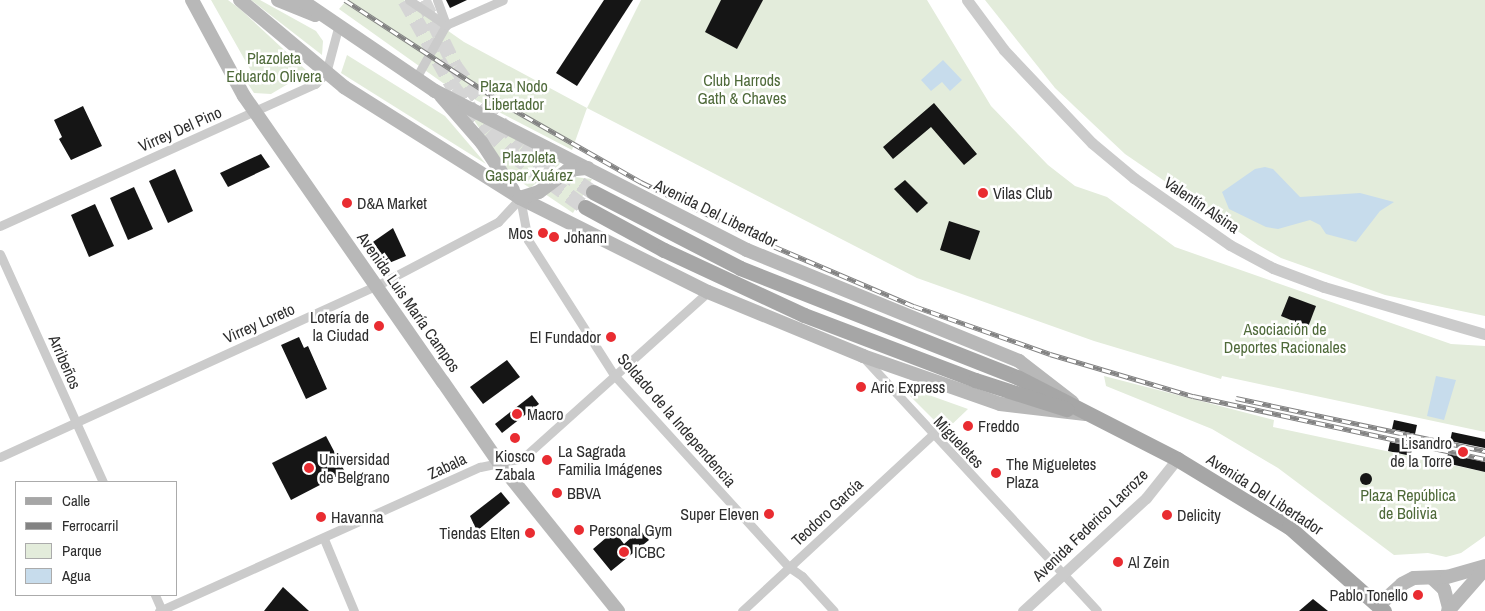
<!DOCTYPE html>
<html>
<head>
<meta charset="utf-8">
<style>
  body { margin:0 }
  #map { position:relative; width:1485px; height:611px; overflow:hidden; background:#fff; font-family:"Archivo Narrow",sans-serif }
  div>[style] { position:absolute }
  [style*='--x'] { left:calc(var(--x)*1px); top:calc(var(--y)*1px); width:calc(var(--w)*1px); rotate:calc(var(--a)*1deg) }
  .green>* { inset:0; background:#e3ecdb }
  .water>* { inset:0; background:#c7dcec }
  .building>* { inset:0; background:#151515 }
  .round { border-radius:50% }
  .primary-tunnel>* { height:15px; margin-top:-7.5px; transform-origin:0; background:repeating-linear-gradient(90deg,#d5d5d5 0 15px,transparent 0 23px) }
  .minor>* { height:9px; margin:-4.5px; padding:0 4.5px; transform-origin:4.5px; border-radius:4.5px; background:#cbcbcb }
  .tertiary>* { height:11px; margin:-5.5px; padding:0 5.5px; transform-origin:5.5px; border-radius:5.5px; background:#cbcbcb }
  .secondary>* { height:14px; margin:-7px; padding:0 7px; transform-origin:7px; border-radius:7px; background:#b8b8b8 }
  .primary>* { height:15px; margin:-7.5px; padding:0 7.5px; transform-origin:7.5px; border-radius:7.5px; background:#a6a6a6 }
  .rail>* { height:5px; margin-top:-2.5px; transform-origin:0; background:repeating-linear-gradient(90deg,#fff 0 9px,#838383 0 18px); box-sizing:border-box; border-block:1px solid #838383 }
  .dots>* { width:14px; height:14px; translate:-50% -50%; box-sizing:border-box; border:2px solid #fff; border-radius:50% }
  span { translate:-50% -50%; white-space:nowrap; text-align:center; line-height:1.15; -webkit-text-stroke:5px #fff; paint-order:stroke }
  .park-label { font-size:16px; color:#4f6a3a }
  .street-label { font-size:16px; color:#2e2e2e }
  .poi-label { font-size:16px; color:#2e2e2e }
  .left { translate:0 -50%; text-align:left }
  .right { translate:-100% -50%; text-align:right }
  .legend { position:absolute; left:15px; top:481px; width:162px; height:115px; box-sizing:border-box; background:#fff; border:1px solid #ababab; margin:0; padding:6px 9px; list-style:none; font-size:15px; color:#2e2e2e }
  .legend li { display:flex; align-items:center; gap:10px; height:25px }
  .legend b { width:25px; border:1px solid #ababab }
</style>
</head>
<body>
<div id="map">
  <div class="green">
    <i style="clip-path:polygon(211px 0,228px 0,240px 9px,308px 72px,271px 94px,254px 93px,244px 78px,255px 78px)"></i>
    <i style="clip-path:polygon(251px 0,260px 0,316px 31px,323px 41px,322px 55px)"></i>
    <i style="clip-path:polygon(347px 0,404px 0,464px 42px,587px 108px,641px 0,927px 0,991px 106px,1048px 165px,1075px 186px,1107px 197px,1175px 247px,1451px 344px,1485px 346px,1485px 432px,1222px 376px,1221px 379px,1094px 341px,917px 278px,587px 108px,572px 150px,443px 83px,339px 9px)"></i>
    <i style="clip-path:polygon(985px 0,1485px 0,1485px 316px,1385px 295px,1281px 258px,1258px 245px,1125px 154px,1055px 88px)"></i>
    <i style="clip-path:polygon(347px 55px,445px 116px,486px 164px,341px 73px)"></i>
    <i style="clip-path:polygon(469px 113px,560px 162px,559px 165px,530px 188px,512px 176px)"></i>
    <i style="clip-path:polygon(575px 177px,592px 179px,573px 213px,545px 194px,562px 180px)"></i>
    <i style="clip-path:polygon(1104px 376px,1274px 420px,1273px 427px,1485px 472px,1485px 536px,1461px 553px,1446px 557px,1428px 553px,1394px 555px,1278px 468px,1212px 429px,1106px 386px)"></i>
    <i style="clip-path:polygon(898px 384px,968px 409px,945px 431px)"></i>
  </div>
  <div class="water">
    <i style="clip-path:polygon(943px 60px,962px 80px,950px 91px,942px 82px,931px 91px,921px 80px)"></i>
    <i style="clip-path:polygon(1265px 167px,1273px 169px,1300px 197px,1360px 193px,1394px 202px,1380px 211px,1356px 242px,1326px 234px,1320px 225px,1310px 220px,1278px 229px,1266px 227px,1229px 209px,1222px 192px,1255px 169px)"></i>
    <i style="clip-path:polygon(1436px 376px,1456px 380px,1444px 420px,1427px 416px)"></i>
  </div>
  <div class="building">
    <i style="clip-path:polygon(446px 0,467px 0,450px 8px)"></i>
    <i style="clip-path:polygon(604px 0,633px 0,577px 86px,556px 73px)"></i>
    <i style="clip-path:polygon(721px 0,763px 0,737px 49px,705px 32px)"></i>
    <i style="clip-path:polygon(934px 103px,977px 154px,964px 165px,931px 127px,893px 159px,883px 147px)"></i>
    <i style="clip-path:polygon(83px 106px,102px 146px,71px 160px,59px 139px,62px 137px,54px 120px)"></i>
    <i style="clip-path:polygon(261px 154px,270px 167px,228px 187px,220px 173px)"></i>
    <i style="clip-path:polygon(175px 169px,193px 211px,168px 223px,149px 181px)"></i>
    <i style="clip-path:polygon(905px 180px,928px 203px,917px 213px,894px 189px)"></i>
    <i style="clip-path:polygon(134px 187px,153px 229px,128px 240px,110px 198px)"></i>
    <i style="clip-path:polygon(95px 204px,114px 246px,89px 257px,71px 215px)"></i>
    <i style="clip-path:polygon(949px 221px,980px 231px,970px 260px,940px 250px)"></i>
    <i style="clip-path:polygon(393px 228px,406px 256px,389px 263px,382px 262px,370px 244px)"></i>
    <i style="clip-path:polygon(1289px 296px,1316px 306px,1308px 327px,1281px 316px)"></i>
    <i style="clip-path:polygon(299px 337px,304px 348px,308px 346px,327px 389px,306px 399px,281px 345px)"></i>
    <i style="clip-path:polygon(507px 360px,520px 377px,483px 404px,470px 387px)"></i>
    <i style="clip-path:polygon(532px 395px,539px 404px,502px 433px,495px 424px)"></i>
    <i style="clip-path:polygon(1394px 420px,1417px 425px,1415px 434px,1392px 429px)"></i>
    <i style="clip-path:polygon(1452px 432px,1485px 439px,1485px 448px,1450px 441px)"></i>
    <i style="clip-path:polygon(326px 436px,345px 472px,291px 500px,272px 463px)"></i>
    <i style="clip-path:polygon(1390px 442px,1412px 447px,1411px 456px,1388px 451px)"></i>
    <i style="clip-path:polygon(1448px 454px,1485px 462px,1485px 472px,1446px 463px)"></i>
    <i class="round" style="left:1360px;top:473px;width:12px;height:12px"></i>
    <i style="clip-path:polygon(501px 492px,510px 503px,477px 531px,470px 516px)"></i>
    <i style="clip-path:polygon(640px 530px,649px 540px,611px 571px,593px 549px,614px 531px,624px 544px)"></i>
    <i style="clip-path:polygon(283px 587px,309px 611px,264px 611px)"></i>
    <i style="clip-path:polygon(1313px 599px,1328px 611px,1299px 611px)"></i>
  </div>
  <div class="primary-tunnel">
    <i style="--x:405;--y:0;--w:101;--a:60.9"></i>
    <i style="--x:454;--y:88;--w:55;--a:50.9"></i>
    <i style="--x:489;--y:131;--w:34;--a:45"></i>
    <i style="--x:513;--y:155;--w:89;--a:35.8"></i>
    <i style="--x:423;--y:0;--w:73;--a:64.1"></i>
    <i style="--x:455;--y:66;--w:49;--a:54.1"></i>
    <i style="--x:484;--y:106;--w:55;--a:45"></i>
    <i style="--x:523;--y:145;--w:84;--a:33.9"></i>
  </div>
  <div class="minor">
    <i style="--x:409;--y:0;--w:45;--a:34"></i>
    <i style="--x:437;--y:0;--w:27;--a:70"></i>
    <i style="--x:416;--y:78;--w:61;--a:-60.5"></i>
    <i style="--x:446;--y:25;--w:62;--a:-23.7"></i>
    <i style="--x:520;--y:198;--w:43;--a:79.2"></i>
    <i style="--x:528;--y:240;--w:160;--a:57.5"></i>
    <i style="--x:614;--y:375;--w:260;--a:47.7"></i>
    <i style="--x:789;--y:567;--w:16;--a:35"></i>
    <i style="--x:802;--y:576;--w:47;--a:47.6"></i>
    <i style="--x:0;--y:226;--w:346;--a:-24.3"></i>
    <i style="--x:315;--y:84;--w:16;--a:-45"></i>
    <i style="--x:326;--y:73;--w:47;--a:-75.1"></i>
    <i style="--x:0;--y:254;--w:250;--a:65.7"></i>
    <i style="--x:863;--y:357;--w:345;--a:47.3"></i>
    <i style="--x:0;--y:457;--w:413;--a:-24.5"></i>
    <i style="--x:376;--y:286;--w:138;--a:-27.7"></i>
    <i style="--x:498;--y:222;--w:33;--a:-47"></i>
    <i style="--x:324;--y:539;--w:78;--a:67.4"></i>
    <i style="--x:155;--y:595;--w:17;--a:66"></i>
    <i style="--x:159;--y:611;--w:352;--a:-24.2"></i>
    <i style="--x:480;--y:467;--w:44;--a:-11.8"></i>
    <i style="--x:523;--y:458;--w:249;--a:-41.9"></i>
    <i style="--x:742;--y:611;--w:259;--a:-42.8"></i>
  </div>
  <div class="tertiary">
    <i style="--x:967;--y:0;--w:62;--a:53.5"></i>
    <i style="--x:1004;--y:50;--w:128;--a:46.6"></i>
    <i style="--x:1092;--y:143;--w:55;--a:39.8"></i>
    <i style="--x:1134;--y:178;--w:117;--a:34.9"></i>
    <i style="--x:1230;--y:245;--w:49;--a:28.1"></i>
    <i style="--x:1273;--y:268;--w:54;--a:20.4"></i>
    <i style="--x:1324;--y:287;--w:168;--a:16.3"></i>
    <i style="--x:1023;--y:611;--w:167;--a:-42.6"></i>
    <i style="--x:1146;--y:498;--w:50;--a:-51.5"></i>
  </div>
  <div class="secondary">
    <i style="--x:192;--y:0;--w:109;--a:61.6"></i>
    <i style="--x:244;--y:96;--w:348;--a:55.2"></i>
    <i style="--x:443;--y:382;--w:98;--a:55.3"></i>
    <i style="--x:499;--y:463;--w:190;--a:51.2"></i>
    <i style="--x:240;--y:0;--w:136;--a:39.9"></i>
    <i style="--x:344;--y:87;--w:208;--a:32.2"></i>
    <i style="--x:520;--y:198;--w:210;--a:26.6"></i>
    <i style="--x:708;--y:292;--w:168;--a:22.4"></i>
    <i style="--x:863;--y:356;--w:145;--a:19.3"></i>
    <i style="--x:1000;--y:404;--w:86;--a:6.7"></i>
    <i style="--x:278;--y:0;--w:40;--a:22"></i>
    <i style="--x:301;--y:0;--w:162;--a:34.2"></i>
    <i style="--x:435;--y:91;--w:350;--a:27"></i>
    <i style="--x:747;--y:250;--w:294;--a:22.2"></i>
    <i style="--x:1019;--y:361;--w:67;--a:37.7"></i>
    <i style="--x:441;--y:96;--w:62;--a:48.9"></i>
    <i style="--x:482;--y:143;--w:56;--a:56.6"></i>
    <i style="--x:520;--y:198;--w:20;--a:-18"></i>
    <i style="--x:539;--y:192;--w:36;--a:-37"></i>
    <i style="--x:568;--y:170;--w:20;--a:-6"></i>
    <i style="--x:1432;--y:578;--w:16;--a:43"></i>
    <i style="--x:1444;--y:589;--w:20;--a:75"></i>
    <i style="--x:1379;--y:605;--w:31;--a:-42"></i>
    <i style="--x:1402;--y:584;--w:13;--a:-27"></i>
    <i style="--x:1414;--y:578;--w:33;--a:-2"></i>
    <i style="--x:1447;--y:577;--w:40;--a:-16"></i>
    <i style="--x:1448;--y:611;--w:56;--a:-48.6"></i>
  </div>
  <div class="primary">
    <i style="--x:593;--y:192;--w:165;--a:27.3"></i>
    <i style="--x:740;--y:268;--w:298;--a:21.5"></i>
    <i style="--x:1017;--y:377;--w:180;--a:27.1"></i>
    <i style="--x:1177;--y:459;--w:131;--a:31.3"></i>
    <i style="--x:1289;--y:527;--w:127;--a:41.5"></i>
    <i style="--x:585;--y:207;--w:90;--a:28.6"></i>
    <i style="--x:664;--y:250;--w:154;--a:24.9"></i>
    <i style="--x:804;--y:315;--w:183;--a:20.8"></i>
    <i style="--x:975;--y:380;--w:96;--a:17.7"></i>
  </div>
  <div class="rail">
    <i style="--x:345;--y:0;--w:196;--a:33.1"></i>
    <i style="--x:509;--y:107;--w:152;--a:29.6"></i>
    <i style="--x:641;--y:182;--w:147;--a:25.9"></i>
    <i style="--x:773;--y:246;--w:153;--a:23.1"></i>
    <i style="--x:914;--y:306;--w:144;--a:19.4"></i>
    <i style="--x:1050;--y:354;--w:149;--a:16.4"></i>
    <i style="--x:1193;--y:396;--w:299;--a:12.2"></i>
    <i style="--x:1236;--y:398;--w:255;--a:12"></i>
  </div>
  <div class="dots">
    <i style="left:983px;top:193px;background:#e92c31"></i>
    <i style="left:347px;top:203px;background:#e92c31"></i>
    <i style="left:543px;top:233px;background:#e92c31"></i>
    <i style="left:554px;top:237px;background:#e92c31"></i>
    <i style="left:379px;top:326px;background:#e92c31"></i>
    <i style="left:611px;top:337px;background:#e92c31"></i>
    <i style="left:861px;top:387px;background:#e92c31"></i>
    <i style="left:517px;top:414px;background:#e92c31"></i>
    <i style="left:968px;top:426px;background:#e92c31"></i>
    <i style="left:515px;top:438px;background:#e92c31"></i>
    <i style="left:1463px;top:452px;background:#e92c31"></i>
    <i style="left:547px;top:460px;background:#e92c31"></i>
    <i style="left:309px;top:468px;background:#e92c31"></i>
    <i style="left:996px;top:473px;background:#e92c31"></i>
    <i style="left:557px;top:493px;background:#e92c31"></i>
    <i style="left:769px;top:514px;background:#e92c31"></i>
    <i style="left:1167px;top:515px;background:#e92c31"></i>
    <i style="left:321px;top:517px;background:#e92c31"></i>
    <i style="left:579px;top:530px;background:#e92c31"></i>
    <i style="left:530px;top:533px;background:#e92c31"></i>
    <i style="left:624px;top:552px;background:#e92c31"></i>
    <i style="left:1118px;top:562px;background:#e92c31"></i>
    <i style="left:1418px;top:595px;background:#e92c31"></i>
  </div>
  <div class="park-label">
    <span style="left:274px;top:67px">Plazoleta<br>Eduardo Olivera</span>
    <span style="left:742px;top:89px">Club Harrods<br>Gath &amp; Chaves</span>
    <span style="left:514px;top:95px">Plaza Nodo<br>Libertador</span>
    <span style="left:529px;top:166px">Plazoleta<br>Gaspar Xuárez</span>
    <span style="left:1285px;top:338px">Asociación de<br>Deportes Racionales</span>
    <span style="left:1408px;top:504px">Plaza República<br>de Bolivia</span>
  </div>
  <div class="street-label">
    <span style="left:180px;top:129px;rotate:-24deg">Virrey Del Pino</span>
    <span style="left:1202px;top:205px;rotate:34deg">Valentín Alsina</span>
    <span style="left:716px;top:213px;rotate:26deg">Avenida Del Libertador</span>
    <span style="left:409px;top:302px;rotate:55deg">Avenida Luis María Campos</span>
    <span style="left:259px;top:323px;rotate:-24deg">Virrey Loreto</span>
    <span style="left:65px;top:362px;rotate:66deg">Arribeños</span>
    <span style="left:677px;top:420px;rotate:49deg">Soldado de la Independencia</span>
    <span style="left:959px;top:442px;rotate:47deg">Migueletes</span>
    <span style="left:447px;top:466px;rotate:-25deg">Zabala</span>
    <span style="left:1265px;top:494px;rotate:33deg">Avenida Del Libertador</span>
    <span style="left:827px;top:512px;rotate:-43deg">Teodoro García</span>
    <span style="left:1090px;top:525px;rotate:-44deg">Avenida Federico Lacroze</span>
  </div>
  <div class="poi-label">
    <span class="left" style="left:993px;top:193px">Vilas Club</span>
    <span class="left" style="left:357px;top:203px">D&amp;A Market</span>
    <span class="right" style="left:533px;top:233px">Mos</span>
    <span class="left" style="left:564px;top:237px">Johann</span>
    <span class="right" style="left:369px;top:326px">Lotería de<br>la Ciudad</span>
    <span class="right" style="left:601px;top:337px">El Fundador</span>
    <span class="left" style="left:871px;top:387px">Aric Express</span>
    <span class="left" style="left:527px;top:414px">Macro</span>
    <span class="left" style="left:978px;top:426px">Freddo</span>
    <span class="right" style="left:1452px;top:452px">Lisandro<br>de la Torre</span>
    <span class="left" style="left:558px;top:460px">La Sagrada<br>Familia Imágenes</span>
    <span style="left:515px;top:465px">Kiosco<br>Zabala</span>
    <span class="left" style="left:319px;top:468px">Universidad<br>de Belgrano</span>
    <span class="left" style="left:1006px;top:473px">The Migueletes<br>Plaza</span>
    <span class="left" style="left:567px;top:493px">BBVA</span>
    <span class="right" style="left:759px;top:514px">Super Eleven</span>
    <span class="left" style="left:1177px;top:515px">Delicity</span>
    <span class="left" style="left:331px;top:517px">Havanna</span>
    <span class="left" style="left:589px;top:530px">Personal Gym</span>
    <span class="right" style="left:520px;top:533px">Tiendas Elten</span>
    <span class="left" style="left:634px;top:552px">ICBC</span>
    <span class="left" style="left:1128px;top:562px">Al Zein</span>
    <span class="right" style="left:1408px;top:595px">Pablo Tonello</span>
  </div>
  <ul class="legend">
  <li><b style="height:6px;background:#a6a6a6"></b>Calle</li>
  <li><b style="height:6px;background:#838383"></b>Ferrocarril</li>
  <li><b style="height:14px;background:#e3ecdb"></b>Parque</li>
  <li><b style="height:14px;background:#c7dcec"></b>Agua</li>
  </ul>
</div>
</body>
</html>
